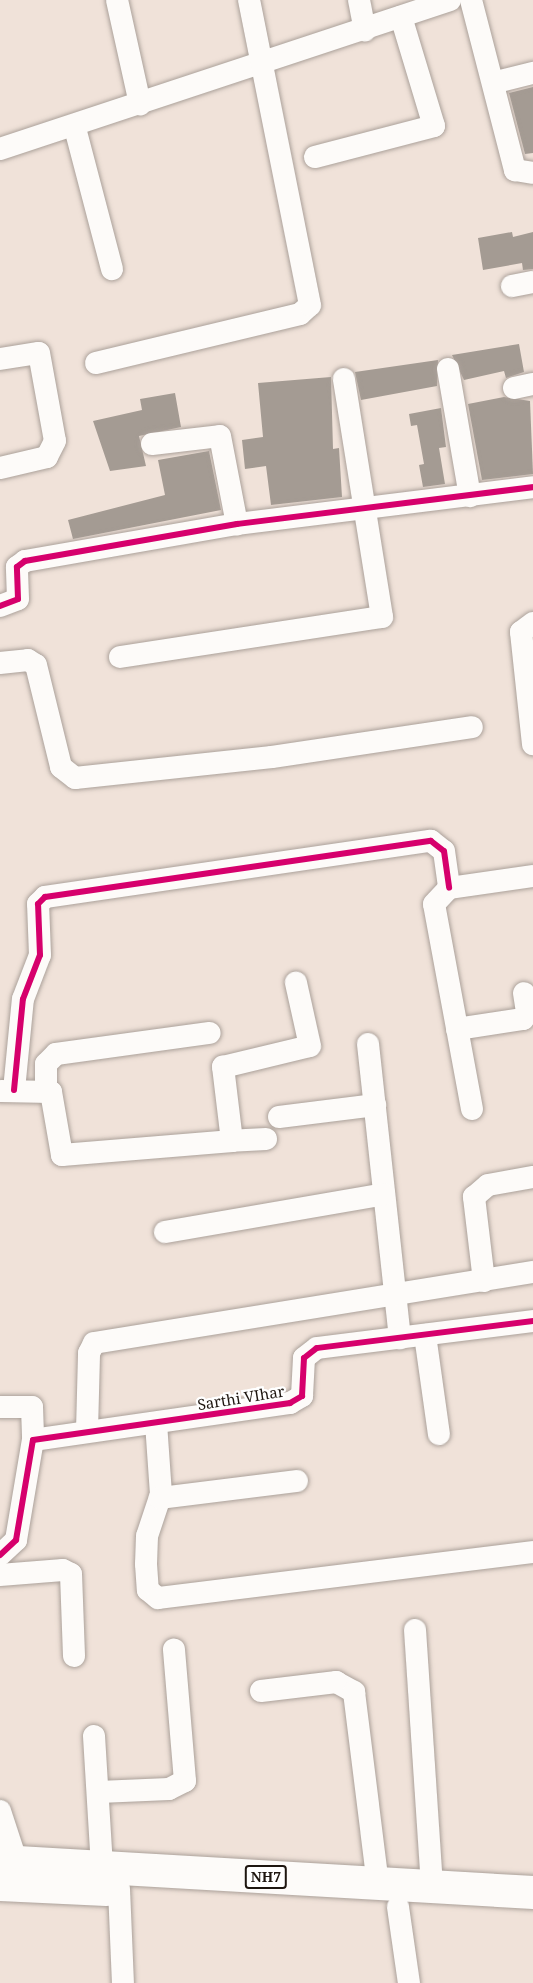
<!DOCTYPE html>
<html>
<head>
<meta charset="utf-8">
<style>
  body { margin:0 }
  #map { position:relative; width:533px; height:1983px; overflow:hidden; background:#f0e2d9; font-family:"Noto Serif",serif }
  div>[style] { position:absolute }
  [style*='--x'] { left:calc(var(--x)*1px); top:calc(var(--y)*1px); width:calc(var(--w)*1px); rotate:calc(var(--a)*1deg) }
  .building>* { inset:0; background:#a49b93 }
  .roads { filter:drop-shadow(0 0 2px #aba19a) drop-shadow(0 0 2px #aba19a) }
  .minor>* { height:22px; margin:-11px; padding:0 11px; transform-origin:11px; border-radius:11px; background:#fdfbf9 }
  .highway>* { height:33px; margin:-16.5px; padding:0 16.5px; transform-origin:16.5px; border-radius:16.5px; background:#fdfbf9 }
  .cycleway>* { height:6px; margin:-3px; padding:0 3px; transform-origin:3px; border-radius:3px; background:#d6006c }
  span { translate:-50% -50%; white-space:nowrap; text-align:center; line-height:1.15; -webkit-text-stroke:4.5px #fff; paint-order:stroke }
  .shield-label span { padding:2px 4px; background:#fff; border:2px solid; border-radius:4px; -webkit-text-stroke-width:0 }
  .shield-label { font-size:14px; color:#1e1610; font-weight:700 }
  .street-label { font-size:15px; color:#1e1610 }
</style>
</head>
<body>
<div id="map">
  <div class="building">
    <i style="clip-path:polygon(533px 87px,533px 153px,525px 154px,509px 93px)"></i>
    <i style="clip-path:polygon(512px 232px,513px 237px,533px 232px,533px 269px,523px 270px,522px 263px,483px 270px,478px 238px)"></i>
    <i style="clip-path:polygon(519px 344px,524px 372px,506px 378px,504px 371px,464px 380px,452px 355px)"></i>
    <i style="clip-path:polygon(438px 360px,437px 386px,361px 400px,355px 372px)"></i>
    <i style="clip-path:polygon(331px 377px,333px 449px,339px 448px,342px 497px,271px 505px,266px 466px,245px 469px,242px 440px,263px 437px,258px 383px)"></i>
    <i style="clip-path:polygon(175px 393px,181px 427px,139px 436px,146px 466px,110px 471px,93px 421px,142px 410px,140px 399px)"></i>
    <i style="clip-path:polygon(504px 397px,530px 401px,533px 474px,482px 480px,468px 404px)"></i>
    <i style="clip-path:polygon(441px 408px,446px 447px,439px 448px,445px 484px,423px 487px,419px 465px,424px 464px,417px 425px,411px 426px,409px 414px)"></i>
    <i style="clip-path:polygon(209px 451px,221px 510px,73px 539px,68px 520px,165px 495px,158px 460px)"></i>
  </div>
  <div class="roads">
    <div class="minor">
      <i style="--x:117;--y:0;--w:107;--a:77.5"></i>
      <i style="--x:359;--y:0;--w:31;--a:79"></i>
      <i style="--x:471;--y:0;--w:176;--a:75.5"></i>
      <i style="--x:515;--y:170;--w:18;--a:9"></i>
      <i style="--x:496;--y:82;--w:38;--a:-14"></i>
      <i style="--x:75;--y:128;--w:146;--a:75.3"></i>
      <i style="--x:0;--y:149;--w:474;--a:-18.3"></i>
      <i style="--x:315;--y:157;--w:123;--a:-14.6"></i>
      <i style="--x:434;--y:126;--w:114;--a:-106.8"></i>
      <i style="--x:512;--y:286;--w:21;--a:-11"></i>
      <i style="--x:0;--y:359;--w:39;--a:-9"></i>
      <i style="--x:39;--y:353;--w:89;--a:79.7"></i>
      <i style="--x:55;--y:441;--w:18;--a:117"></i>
      <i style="--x:47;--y:457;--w:48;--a:166.8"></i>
      <i style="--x:96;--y:363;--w:210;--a:-13.5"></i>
      <i style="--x:300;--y:314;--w:13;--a:-42"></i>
      <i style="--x:310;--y:305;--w:311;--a:-101.3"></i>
      <i style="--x:448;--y:369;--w:129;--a:80.2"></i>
      <i style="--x:514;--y:388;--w:19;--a:-12"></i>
      <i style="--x:152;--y:444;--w:68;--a:-6.7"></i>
      <i style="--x:220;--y:436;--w:90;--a:79.1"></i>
      <i style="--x:0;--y:606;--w:19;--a:-21"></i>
      <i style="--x:18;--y:599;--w:32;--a:-92"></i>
      <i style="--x:17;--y:567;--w:10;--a:-37"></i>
      <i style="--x:25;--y:561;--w:215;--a:-9.9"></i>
      <i style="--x:237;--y:524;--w:298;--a:-7.1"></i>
      <i style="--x:533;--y:623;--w:15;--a:143"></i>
      <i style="--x:521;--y:632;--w:113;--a:83.9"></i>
      <i style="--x:120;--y:657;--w:265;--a:-8.7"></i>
      <i style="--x:382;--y:617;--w:241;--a:-99.1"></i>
      <i style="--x:0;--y:663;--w:28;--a:-6"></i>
      <i style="--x:28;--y:660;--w:9;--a:32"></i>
      <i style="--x:36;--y:665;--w:105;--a:76.2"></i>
      <i style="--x:61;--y:767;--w:18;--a:38"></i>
      <i style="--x:75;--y:778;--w:198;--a:-6.1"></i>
      <i style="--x:272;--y:757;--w:202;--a:-8.5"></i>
      <i style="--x:457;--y:1029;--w:67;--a:-8.6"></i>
      <i style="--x:523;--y:1019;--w:8;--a:-60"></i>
      <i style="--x:527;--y:1012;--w:19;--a:-99"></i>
      <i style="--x:368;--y:1044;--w:296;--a:83.8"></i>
      <i style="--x:46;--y:1089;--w:25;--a:-90"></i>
      <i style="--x:46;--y:1064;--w:14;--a:-45"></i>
      <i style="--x:56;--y:1054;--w:155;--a:-7.8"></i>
      <i style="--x:14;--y:1090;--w:91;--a:-84.4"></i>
      <i style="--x:23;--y:999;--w:47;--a:-68.9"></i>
      <i style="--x:40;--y:955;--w:51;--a:-92.2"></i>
      <i style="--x:38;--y:904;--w:10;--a:-45"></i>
      <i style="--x:45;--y:897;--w:390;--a:-8.3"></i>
      <i style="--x:431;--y:841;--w:16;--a:38"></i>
      <i style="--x:444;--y:851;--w:37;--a:82"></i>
      <i style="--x:1;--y:1091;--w:50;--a:1.1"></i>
      <i style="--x:51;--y:1092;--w:64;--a:80.1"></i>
      <i style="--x:62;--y:1155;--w:171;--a:-4.7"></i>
      <i style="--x:472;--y:1109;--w:208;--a:-100.5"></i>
      <i style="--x:434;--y:904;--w:22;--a:-47"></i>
      <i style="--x:449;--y:888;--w:85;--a:-8.1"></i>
      <i style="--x:279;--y:1117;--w:97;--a:-7.1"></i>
      <i style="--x:266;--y:1139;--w:34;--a:177"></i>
      <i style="--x:232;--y:1141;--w:75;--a:-96.9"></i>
      <i style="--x:223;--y:1067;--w:89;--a:-13.6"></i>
      <i style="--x:310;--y:1046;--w:65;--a:-102.5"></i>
      <i style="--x:165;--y:1232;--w:222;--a:-9.8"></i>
      <i style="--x:484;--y:1281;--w:85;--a:-96.8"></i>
      <i style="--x:474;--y:1197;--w:18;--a:-41"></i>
      <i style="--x:488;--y:1185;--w:46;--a:-10.1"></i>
      <i style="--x:425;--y:1335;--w:100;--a:82"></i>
      <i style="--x:0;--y:1407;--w:32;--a:0"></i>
      <i style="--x:32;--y:1407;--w:33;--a:88"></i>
      <i style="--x:156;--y:1423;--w:71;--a:86"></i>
      <i style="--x:161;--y:1494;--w:44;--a:108.4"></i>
      <i style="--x:147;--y:1536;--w:28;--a:92"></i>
      <i style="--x:146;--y:1564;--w:26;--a:86"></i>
      <i style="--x:148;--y:1590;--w:13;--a:39"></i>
      <i style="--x:158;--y:1598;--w:378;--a:-7"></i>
      <i style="--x:87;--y:1431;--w:78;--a:-88.5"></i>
      <i style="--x:89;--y:1353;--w:11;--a:-63"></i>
      <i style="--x:94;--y:1343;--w:445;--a:-9.2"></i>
      <i style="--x:160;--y:1498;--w:138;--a:-7.1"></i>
      <i style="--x:0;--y:1555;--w:22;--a:-43"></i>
      <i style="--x:16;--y:1540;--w:101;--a:-80.4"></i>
      <i style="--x:33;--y:1440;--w:260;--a:-8.2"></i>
      <i style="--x:290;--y:1403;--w:14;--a:-30"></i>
      <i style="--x:302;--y:1396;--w:38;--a:-87"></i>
      <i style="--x:304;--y:1358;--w:16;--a:-38"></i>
      <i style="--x:317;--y:1348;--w:218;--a:-7.1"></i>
      <i style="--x:0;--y:1575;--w:63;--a:-4.5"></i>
      <i style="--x:63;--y:1570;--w:9;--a:27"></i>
      <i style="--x:71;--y:1574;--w:82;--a:87.9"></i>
      <i style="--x:415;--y:1630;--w:258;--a:86.2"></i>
      <i style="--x:261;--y:1691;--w:76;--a:-6.8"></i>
      <i style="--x:336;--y:1682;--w:21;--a:29"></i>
      <i style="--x:354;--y:1692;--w:193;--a:82.9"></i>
      <i style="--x:94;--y:1736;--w:130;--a:86.5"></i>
      <i style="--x:99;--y:1792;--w:70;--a:-2.5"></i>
      <i style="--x:169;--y:1789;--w:18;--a:-27"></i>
      <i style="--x:185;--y:1781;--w:132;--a:-94.8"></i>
      <i style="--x:0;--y:1811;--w:52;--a:71.9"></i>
      <i style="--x:119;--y:1889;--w:94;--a:87.6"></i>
      <i style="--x:398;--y:1907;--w:77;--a:81.8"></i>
    </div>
    <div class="highway">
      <i style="--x:0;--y:1861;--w:534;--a:3.33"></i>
      <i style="--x:0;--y:1884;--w:106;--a:2.7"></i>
    </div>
  </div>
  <div class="cycleway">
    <i style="--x:0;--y:606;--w:19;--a:-21"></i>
    <i style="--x:18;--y:599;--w:32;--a:-92"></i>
    <i style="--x:17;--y:567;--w:10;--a:-37"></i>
    <i style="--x:25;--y:561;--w:215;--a:-9.9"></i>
    <i style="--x:237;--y:524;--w:298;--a:-7.1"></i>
    <i style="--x:14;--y:1090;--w:91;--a:-84.4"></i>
    <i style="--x:23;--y:999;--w:47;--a:-68.9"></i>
    <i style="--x:40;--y:955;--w:51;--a:-92.2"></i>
    <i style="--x:38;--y:904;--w:10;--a:-45"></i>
    <i style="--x:45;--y:897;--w:390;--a:-8.3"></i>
    <i style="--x:431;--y:841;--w:16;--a:38"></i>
    <i style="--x:444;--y:851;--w:37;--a:82"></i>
    <i style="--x:0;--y:1555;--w:22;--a:-43"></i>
    <i style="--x:16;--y:1540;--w:101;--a:-80.4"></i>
    <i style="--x:33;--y:1440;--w:260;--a:-8.2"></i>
    <i style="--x:290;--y:1403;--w:14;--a:-30"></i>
    <i style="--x:302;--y:1396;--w:38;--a:-87"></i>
    <i style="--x:304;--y:1358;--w:16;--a:-38"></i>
    <i style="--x:317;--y:1348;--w:218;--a:-7.1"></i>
  </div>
  <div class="shield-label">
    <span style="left:266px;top:1877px">NH7</span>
  </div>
  <div class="street-label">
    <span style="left:241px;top:1398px;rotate:-9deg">Sarthi VIhar</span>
  </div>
</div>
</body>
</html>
